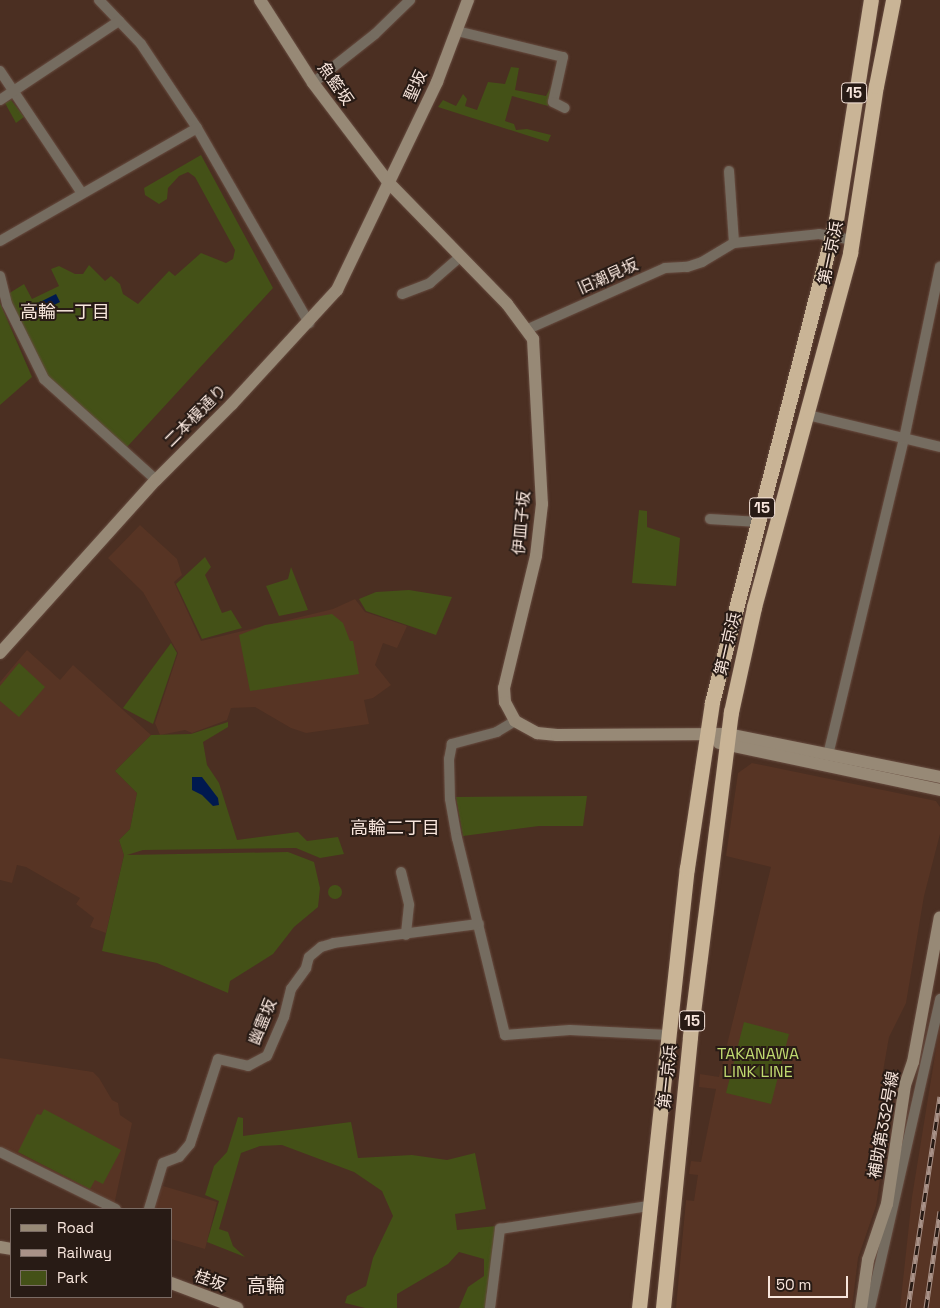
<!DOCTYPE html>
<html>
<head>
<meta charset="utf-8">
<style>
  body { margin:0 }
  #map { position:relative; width:940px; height:1308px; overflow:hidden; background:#4b2f22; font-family:"Space Grotesk","Noto Sans JP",sans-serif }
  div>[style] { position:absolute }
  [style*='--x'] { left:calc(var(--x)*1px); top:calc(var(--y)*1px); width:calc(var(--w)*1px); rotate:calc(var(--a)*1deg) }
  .built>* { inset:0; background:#573424 }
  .green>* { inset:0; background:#445117 }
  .round { border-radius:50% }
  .water>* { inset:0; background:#00194f }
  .roads { filter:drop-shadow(0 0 1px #674c40) drop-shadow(0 0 1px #674c40) }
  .street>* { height:10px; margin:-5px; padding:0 5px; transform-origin:5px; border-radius:5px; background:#756c60 }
  .secondary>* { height:12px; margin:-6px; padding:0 6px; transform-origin:6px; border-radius:6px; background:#978976 }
  .highway>* { height:15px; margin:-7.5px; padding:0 7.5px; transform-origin:7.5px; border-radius:7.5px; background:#c9b496 }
  .rail>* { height:5px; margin-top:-2.5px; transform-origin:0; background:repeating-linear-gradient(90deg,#281b15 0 9px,#a99288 0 18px); box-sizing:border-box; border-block:1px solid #a99288 }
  span { translate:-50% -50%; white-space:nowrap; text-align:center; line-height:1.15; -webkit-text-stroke:4px #281b15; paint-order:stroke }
  .shield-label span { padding:1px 4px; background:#281b15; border:1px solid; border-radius:4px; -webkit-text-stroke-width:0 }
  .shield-label { font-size:15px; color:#f7e5dc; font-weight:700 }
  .street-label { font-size:16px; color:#f7e5dc }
  .park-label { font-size:16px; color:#c0da70 }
  .neighbourhood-label { font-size:18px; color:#f7e5dc }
  .quarter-label { font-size:19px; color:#f7e5dc }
  .legend { position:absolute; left:10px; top:1208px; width:162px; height:90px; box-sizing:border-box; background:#281b15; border:1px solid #7b6c65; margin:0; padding:6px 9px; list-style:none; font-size:15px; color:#f7e5dc }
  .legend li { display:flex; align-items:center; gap:10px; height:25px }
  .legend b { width:25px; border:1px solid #7b6c65 }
  .scale { position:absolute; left:768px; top:1276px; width:80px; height:22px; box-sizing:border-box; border:2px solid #f7e5dc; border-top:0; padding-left:6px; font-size:15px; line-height:18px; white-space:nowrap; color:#f7e5dc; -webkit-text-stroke:4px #281b15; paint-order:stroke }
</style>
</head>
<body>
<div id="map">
  <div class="built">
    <i style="clip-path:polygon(140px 525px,177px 559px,182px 575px,174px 582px,201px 641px,333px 609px,355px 599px,365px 612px,407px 626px,397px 648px,383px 643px,375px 665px,391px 685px,373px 698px,364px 700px,369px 724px,306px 733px,291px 728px,255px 707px,231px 708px,227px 720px,192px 733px,185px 730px,160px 735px,155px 723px,178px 653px,143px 592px,108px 558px)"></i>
    <i style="clip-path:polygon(27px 650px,60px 680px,73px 665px,151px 735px,115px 771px,137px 793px,130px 829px,119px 840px,124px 855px,106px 933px,90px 927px,94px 918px,76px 904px,80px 898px,26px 867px,17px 865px,12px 883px,0 880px,0 682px)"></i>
    <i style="clip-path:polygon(752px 763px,936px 801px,940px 807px,940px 834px,924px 896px,906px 1003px,889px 1037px,882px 1077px,887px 1088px,893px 1091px,876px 1206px,858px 1258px,852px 1308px,676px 1308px,686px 1200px,694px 1201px,698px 1175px,689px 1174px,691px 1161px,701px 1162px,716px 1089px,699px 1087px,700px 1074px,719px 1077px,771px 867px,726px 856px,738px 773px)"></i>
    <i style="clip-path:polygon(940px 1024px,940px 1308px,900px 1308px,912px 1197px)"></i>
    <i style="clip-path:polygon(0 1058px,93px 1072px,99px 1078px,112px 1100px,118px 1103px,120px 1115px,132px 1123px,114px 1205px,0 1148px)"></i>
    <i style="clip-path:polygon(163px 1186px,217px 1202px,205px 1249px,171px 1239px,171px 1209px,153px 1209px)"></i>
  </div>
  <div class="green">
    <i style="clip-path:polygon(511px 67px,519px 68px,515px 90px,546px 96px,552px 85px,548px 106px,512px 96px,505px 121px,514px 124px,516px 130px,527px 129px,551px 135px,548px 142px,438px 107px,443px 100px,456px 106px,463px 94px,467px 99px,465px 106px,477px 110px,488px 82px,505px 84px)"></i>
    <i style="clip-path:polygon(11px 100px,24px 117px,16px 123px,5px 103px)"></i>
    <i style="clip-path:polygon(201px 155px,273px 288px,127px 447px,46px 378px,8px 294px,24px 284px,32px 299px,59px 286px,51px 269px,59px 266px,75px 274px,83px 274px,89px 265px,105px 281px,111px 276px,120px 284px,123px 294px,138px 304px,169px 271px,175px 276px,201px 253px,226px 263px,233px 259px,235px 250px,195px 177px,188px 172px,179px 176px,168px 188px,167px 199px,159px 204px,145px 195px,144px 188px)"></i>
    <i style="clip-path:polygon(0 303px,32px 377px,0 405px)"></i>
    <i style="clip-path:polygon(639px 510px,647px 511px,647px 527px,680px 538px,676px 586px,632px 583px)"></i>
    <i style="clip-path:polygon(205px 557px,211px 567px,205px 575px,222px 613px,231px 610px,242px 628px,202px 639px,176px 584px)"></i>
    <i style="clip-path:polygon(291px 567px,308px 610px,279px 616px,266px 586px,288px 579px)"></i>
    <i style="clip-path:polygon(409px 590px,452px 597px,436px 635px,366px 611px,359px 599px,376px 592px)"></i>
    <i style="clip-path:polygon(332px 614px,343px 623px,350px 641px,353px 641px,359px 674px,250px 691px,239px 635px,265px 625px)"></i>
    <i style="clip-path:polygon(171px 643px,177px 653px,153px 724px,123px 708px)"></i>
    <i style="clip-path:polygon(19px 663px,45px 687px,19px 717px,0 701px,0 686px)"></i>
    <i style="clip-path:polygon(228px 722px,228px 727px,203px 742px,207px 765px,219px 783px,237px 840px,298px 832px,307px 841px,338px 837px,344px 854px,320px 858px,296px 848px,143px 850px,127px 855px,288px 852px,314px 862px,320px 888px,318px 907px,294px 927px,273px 954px,230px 981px,228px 993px,157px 963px,102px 951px,124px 855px,119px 840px,130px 829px,137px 793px,115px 771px,151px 735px,191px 734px)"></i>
    <i style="clip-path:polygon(587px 796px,583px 826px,539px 826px,463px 836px,456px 797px)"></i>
    <i class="round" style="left:328px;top:885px;width:14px;height:14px"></i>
    <i style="clip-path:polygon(744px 1022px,789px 1034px,771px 1104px,726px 1093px)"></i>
    <i style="clip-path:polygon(44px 1109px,121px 1150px,103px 1184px,95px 1180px,90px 1189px,18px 1152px,37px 1114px,41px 1115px)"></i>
    <i style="clip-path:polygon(238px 1117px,243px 1118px,243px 1136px,351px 1122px,358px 1158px,412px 1155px,447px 1160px,475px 1153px,486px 1209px,455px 1214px,457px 1230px,496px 1226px,486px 1308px,459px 1308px,468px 1287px,484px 1276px,484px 1259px,459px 1252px,448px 1264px,397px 1294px,397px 1308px,365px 1308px,345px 1303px,347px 1296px,366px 1286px,373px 1258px,393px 1216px,382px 1191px,354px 1172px,282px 1145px,260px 1146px,241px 1153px,219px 1229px,228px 1232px,233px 1246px,245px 1257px,207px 1242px,219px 1201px,205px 1195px,214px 1166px,227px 1152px)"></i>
  </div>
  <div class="water">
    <i style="clip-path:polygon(56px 294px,60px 302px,24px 320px,20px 312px)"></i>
    <i style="clip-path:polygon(192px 777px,202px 777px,218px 798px,219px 805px,213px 806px,202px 795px,192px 790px)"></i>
  </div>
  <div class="roads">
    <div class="street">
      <i style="--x:99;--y:0;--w:61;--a:46.3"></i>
      <i style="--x:141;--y:44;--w:101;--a:56.3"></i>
      <i style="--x:197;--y:128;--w:225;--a:60.1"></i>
      <i style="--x:457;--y:31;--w:109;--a:13.8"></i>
      <i style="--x:563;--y:57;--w:46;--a:102.5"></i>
      <i style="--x:553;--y:102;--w:13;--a:27"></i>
      <i style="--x:0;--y:71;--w:146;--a:56.2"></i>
      <i style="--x:313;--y:83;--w:79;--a:-38.3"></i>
      <i style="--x:375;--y:34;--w:49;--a:-44.2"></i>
      <i style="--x:0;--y:100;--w:143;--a:-33.6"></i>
      <i style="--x:729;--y:171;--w:72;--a:86"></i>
      <i style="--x:0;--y:241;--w:227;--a:-29.8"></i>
      <i style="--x:0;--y:276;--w:29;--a:76"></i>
      <i style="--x:7;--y:304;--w:84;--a:63.7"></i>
      <i style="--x:44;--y:379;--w:151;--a:42"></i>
      <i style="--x:402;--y:294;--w:30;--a:-21"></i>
      <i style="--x:430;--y:283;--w:38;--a:-41"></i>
      <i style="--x:528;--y:329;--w:150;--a:-24"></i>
      <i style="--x:665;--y:268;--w:22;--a:-3"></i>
      <i style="--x:687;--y:267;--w:16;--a:-18"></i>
      <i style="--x:702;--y:262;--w:37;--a:-31"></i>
      <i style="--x:734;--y:243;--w:85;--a:-6"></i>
      <i style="--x:819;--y:234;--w:35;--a:10"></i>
      <i style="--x:808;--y:415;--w:136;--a:13.6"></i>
      <i style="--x:710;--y:519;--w:48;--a:3.6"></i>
      <i style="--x:515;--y:721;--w:21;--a:149"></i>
      <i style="--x:497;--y:732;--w:47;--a:165.1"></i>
      <i style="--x:452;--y:744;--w:15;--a:101"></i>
      <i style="--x:449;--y:759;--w:40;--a:88.6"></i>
      <i style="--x:450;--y:799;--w:40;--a:80"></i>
      <i style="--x:457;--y:838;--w:203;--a:76.3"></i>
      <i style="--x:505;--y:1035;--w:65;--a:-4.4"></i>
      <i style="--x:570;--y:1030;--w:98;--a:2.9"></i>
      <i style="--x:822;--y:753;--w:6;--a:18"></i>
      <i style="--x:828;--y:755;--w:325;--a:-76.5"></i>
      <i style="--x:904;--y:439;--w:176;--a:-78.2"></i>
      <i style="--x:401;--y:872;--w:34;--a:76"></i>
      <i style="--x:409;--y:905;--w:30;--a:96"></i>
      <i style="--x:0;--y:1152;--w:129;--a:26.2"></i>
      <i style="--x:149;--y:1209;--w:48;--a:-73.1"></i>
      <i style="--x:163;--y:1163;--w:17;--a:-21"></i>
      <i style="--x:179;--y:1157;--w:17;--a:-50"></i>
      <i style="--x:190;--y:1144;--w:89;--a:-71.8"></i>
      <i style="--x:218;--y:1059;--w:31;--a:13"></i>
      <i style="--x:248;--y:1066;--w:21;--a:-28"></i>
      <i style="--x:267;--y:1056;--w:43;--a:-66.4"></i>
      <i style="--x:284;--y:1017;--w:29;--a:-76"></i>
      <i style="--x:291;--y:989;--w:26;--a:-54"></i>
      <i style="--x:306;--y:968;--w:11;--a:-75"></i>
      <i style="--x:309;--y:957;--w:16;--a:-40"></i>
      <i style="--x:321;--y:947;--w:14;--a:-17"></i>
      <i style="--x:334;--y:943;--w:146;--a:-7.5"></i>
      <i style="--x:490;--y:1308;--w:80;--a:-82.8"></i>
      <i style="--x:500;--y:1229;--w:150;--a:-8.8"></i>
      <i style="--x:870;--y:1308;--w:317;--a:-77.2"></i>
    </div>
    <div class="secondary">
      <i style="--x:260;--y:0;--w:98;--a:57.4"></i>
      <i style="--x:313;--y:83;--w:126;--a:52.8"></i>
      <i style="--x:389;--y:183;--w:169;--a:45.7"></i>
      <i style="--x:507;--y:304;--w:44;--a:53.4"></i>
      <i style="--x:533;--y:339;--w:165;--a:86.9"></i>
      <i style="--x:542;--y:504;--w:52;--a:96.6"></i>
      <i style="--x:536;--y:556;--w:136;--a:103.6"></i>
      <i style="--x:504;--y:688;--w:14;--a:86"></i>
      <i style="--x:505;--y:702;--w:21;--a:62"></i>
      <i style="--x:515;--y:721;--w:25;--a:29"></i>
      <i style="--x:537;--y:733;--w:20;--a:6"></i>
      <i style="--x:557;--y:735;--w:170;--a:-0.3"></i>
      <i style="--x:727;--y:734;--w:217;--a:11.4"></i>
      <i style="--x:0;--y:653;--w:233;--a:-48"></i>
      <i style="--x:156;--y:480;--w:107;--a:-45"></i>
      <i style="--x:232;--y:404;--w:155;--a:-47.4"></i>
      <i style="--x:337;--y:290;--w:231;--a:-64.3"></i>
      <i style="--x:437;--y:82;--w:88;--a:-69.3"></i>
      <i style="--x:719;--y:743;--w:226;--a:12"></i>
      <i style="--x:0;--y:1247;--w:11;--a:10"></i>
      <i style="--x:171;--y:1283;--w:71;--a:20.7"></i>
      <i style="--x:861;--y:1308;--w:49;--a:-81.7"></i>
      <i style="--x:868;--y:1260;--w:59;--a:-71.3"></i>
      <i style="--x:887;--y:1204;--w:120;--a:-81.4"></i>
      <i style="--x:905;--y:1085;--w:24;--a:-71"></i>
      <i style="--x:913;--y:1062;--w:147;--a:-79.5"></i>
    </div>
    <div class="highway">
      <i style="--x:639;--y:1308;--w:443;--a:-83.8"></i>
      <i style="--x:687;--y:868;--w:168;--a:-81.4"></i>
      <i style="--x:712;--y:702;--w:498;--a:-75.6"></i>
      <i style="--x:836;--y:220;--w:223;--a:-81"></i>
      <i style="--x:663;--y:1308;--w:273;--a:-84.3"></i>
      <i style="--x:690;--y:1036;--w:327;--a:-82.8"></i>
      <i style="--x:731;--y:712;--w:107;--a:-77.6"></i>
      <i style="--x:754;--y:607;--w:367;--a:-74.8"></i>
      <i style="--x:850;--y:253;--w:169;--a:-81.2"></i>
      <i style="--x:876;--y:86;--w:88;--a:-78.8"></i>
    </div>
  </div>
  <div class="rail">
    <i style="--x:908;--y:1308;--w:214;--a:-81.4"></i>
    <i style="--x:926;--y:1308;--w:98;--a:-81.8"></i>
  </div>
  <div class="shield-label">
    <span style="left:854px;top:93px">15</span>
    <span style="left:762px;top:508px">15</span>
    <span style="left:692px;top:1021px">15</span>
  </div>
  <div class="street-label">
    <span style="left:335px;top:84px;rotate:55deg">魚籃坂</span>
    <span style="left:416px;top:86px;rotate:-66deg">聖坂</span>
    <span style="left:831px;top:253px;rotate:-78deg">第一京浜</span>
    <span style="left:608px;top:277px;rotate:-24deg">旧潮見坂</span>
    <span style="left:196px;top:416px;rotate:-45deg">二本榎通り</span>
    <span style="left:522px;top:523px;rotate:-85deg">伊皿子坂</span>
    <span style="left:728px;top:644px;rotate:-77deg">第一京浜</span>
    <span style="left:263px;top:1022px;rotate:-68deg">幽霊坂</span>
    <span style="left:668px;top:1077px;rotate:-84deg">第一京浜</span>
    <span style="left:884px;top:1125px;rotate:-80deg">補助第332号線</span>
    <span style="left:210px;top:1281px;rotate:20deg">桂坂</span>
  </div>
  <div class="park-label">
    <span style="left:758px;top:1063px">TAKANAWA<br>LINK LINE</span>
  </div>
  <div class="neighbourhood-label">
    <span style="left:65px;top:312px">高輪一丁目</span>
    <span style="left:395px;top:828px">高輪二丁目</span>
  </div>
  <div class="quarter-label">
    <span style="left:266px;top:1286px">高輪</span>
  </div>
  <ul class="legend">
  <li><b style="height:6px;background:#978976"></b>Road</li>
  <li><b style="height:6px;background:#a99288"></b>Railway</li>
  <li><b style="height:14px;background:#445117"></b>Park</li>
  </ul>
  <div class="scale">50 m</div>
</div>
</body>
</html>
